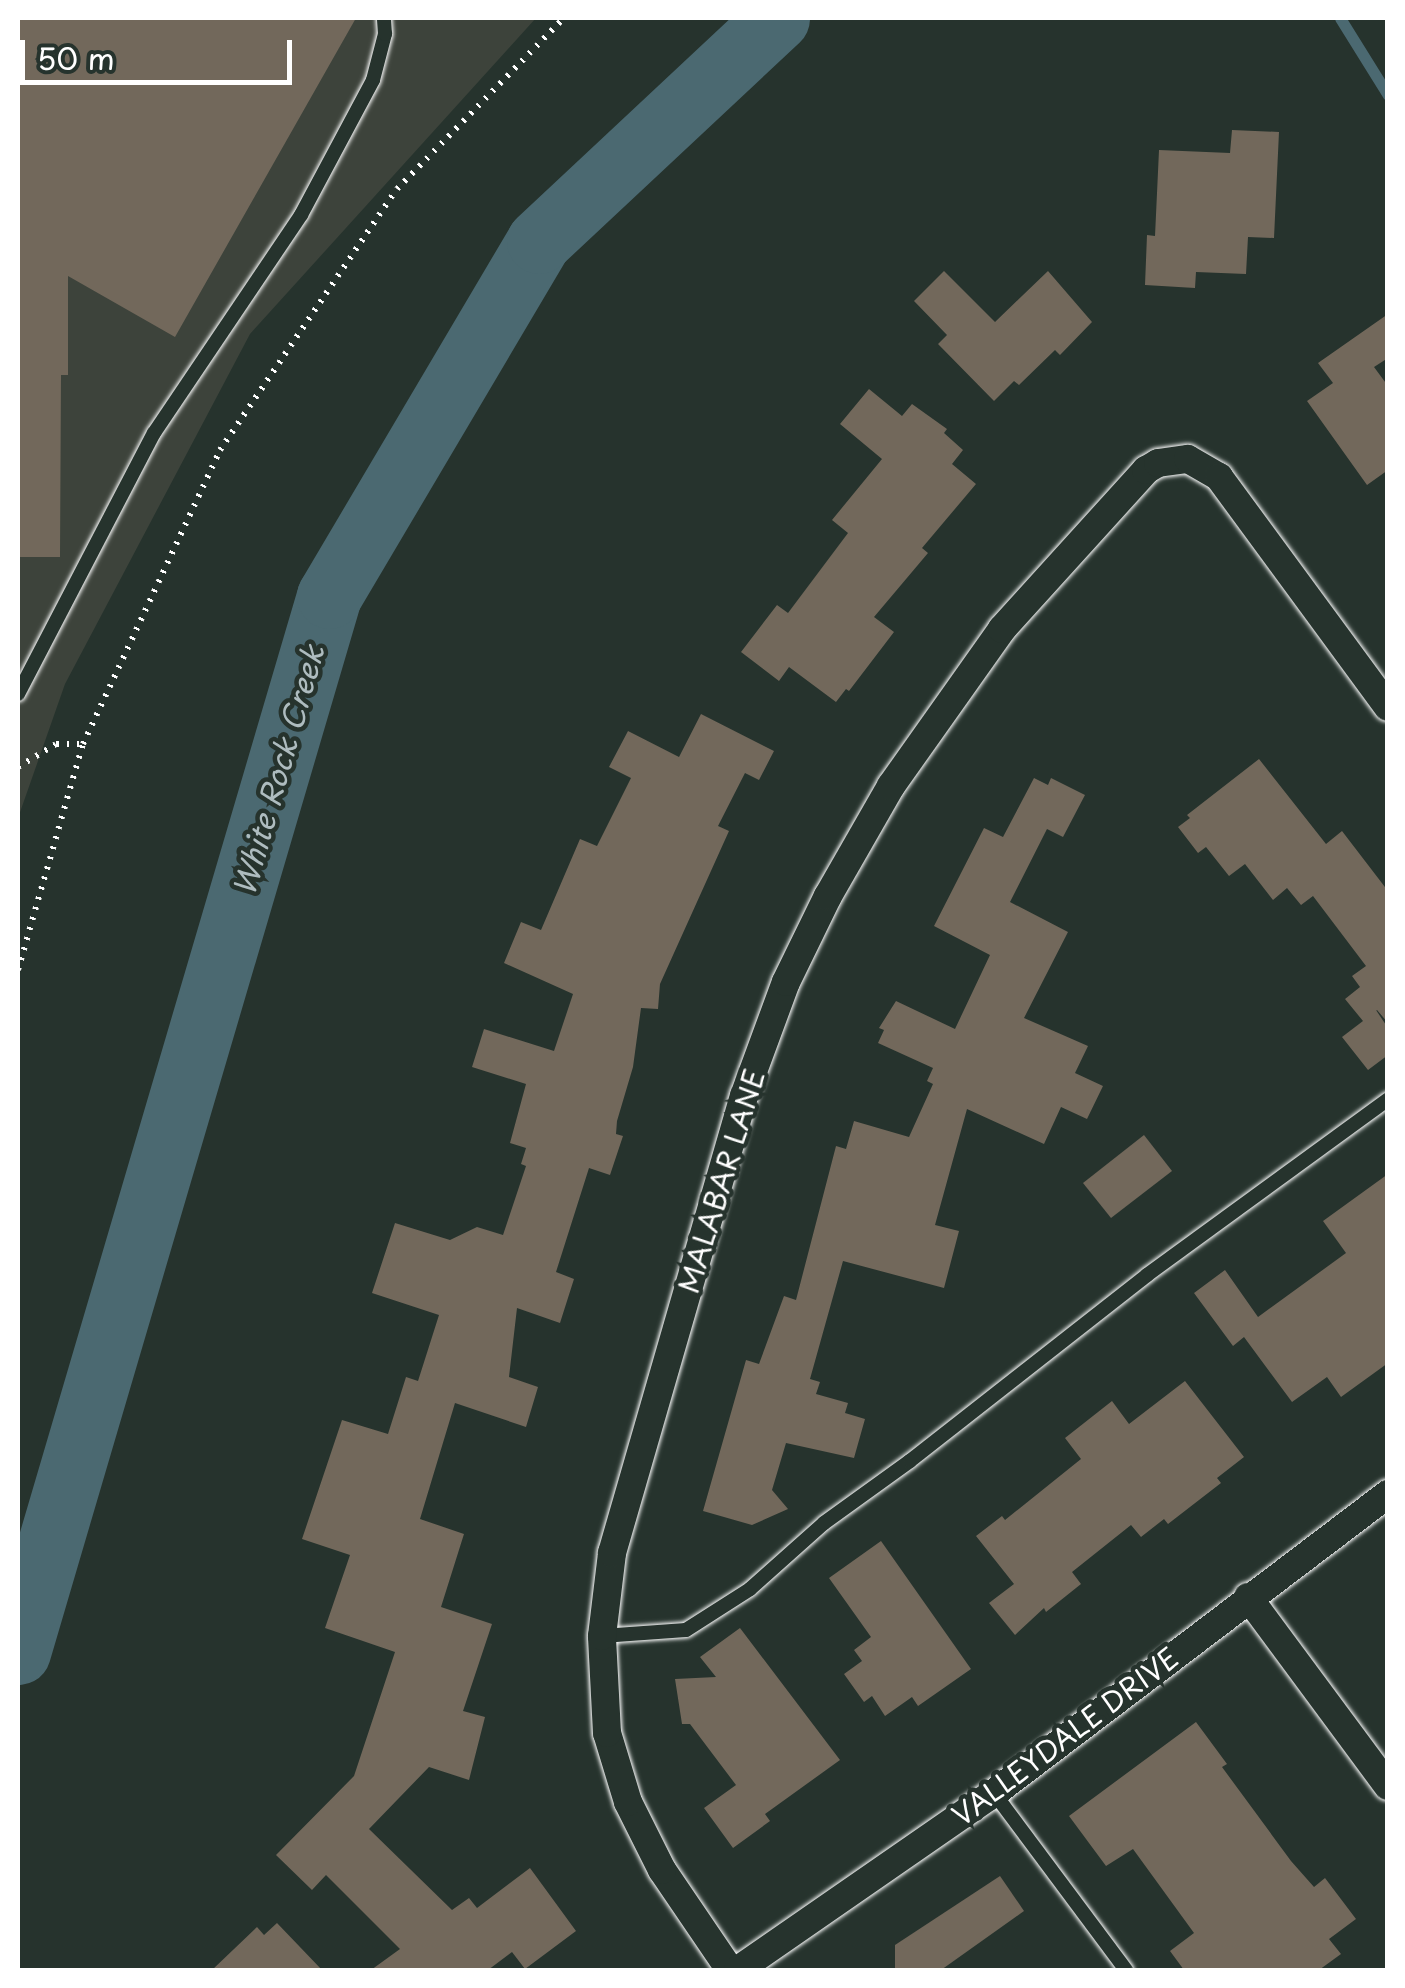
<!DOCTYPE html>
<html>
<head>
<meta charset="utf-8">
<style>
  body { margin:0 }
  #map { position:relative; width:1405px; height:1988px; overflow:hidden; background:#26332d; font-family:"Playpen Sans",sans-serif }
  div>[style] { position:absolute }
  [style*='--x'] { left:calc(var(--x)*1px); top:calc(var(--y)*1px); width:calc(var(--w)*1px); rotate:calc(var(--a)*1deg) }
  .built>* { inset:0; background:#3d433b }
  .stream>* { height:11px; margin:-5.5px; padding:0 5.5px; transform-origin:5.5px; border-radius:5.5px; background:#4b6971 }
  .river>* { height:65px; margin:-32.5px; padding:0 32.5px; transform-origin:32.5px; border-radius:32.5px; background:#4b6971 }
  .building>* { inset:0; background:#72685b }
  .path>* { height:6px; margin-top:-3px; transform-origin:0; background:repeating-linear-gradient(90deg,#fff 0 2.5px,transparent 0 10.5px) }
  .roads { filter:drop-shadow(0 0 2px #fff) drop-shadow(0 0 2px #fff) }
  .service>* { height:14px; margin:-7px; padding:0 7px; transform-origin:7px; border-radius:7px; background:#26332d }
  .minor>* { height:28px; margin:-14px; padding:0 14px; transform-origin:14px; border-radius:14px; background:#26332d }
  span { translate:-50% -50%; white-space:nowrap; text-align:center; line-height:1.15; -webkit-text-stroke:9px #26332d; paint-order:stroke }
  .street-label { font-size:28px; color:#fff }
  .water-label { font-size:30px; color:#aebcbf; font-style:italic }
  .frame { position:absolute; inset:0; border:20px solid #fff; pointer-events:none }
  .scale { position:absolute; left:20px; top:40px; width:272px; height:45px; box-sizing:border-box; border:5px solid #fff; border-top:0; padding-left:12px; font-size:30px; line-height:35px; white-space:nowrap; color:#fff; -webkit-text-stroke:8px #26332d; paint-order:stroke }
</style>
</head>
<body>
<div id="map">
  <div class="built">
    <i style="clip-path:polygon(18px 18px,536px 18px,250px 334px,65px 684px,18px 818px)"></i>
  </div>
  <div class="stream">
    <i style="--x:1340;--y:18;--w:91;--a:58.1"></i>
  </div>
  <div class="river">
    <i style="--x:18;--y:1652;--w:1101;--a:-73.59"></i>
    <i style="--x:329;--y:596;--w:412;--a:-59.4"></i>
    <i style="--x:539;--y:241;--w:326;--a:-43.1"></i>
  </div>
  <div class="building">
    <i style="clip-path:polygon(18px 18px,356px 18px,175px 337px,68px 276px,68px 375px,61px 375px,60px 557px,18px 557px)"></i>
    <i style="clip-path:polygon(1232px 130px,1279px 132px,1274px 238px,1248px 237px,1246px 274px,1196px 272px,1195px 288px,1145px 285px,1147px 235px,1155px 236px,1159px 150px,1230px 153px)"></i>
    <i style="clip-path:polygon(944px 271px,995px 322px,1048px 271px,1092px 322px,1060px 355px,1055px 350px,1019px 385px,1014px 381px,994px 401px,938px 344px,947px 335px,914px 301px)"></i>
    <i style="clip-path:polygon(1388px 314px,1388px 358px,1374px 367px,1388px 386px,1388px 470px,1367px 485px,1307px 401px,1333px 383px,1318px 363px)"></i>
    <i style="clip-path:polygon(869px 389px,902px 416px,912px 404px,947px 429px,944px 433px,963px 450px,952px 464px,976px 484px,922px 548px,928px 553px,874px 617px,894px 632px,849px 691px,846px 689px,836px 702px,789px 667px,779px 681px,741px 652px,777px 605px,788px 613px,848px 533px,832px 520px,882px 459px,840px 424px)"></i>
    <i style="clip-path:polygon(701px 714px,774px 751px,759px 780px,745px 773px,718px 826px,729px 831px,660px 984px,658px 1009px,641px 1008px,633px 1067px,617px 1121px,616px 1134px,623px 1136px,610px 1175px,589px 1168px,556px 1272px,574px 1279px,560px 1323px,517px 1308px,509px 1377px,538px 1387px,526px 1427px,455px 1403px,420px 1519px,464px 1534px,441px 1607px,492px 1624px,463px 1711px,485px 1717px,469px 1780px,429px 1767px,369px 1829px,452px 1910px,469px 1898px,477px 1908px,530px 1868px,576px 1931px,525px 1969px,512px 1952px,488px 1970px,371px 1970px,400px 1949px,326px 1875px,312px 1890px,276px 1855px,354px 1776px,395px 1652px,325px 1628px,350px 1555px,302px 1539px,342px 1420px,388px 1434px,406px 1377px,418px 1381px,439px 1315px,372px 1293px,395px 1223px,450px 1240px,477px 1227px,503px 1235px,526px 1166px,521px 1164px,526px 1148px,510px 1143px,526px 1084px,472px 1067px,484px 1029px,554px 1051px,573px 994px,504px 963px,521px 922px,541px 930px,580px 839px,597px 846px,631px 778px,609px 767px,628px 731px,679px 757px)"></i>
    <i style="clip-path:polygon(1259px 759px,1326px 844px,1342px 831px,1388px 891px,1388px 1023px,1377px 1010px,1370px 1015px,1376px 1010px,1388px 1028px,1388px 1055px,1368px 1070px,1342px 1037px,1363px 1021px,1345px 999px,1360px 987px,1352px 976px,1366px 966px,1313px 896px,1301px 905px,1287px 888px,1273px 900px,1245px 864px,1229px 876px,1206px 847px,1198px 853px,1178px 827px,1190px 818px,1187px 815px)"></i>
    <i style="clip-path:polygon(1034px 778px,1048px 785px,1051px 778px,1085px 795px,1063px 837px,1047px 829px,1010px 902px,1068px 932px,1024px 1018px,1088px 1046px,1075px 1073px,1103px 1086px,1087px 1119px,1061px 1107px,1044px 1144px,967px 1109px,935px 1225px,959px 1231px,944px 1288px,843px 1261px,810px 1379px,820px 1382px,816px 1394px,848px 1403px,845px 1413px,865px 1419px,854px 1458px,786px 1443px,772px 1490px,788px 1509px,752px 1525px,703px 1511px,746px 1360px,759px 1364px,784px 1296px,796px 1300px,836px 1146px,846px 1149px,854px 1121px,909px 1137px,933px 1084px,927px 1081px,933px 1068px,878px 1043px,884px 1030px,879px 1028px,896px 1001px,955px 1029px,990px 955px,934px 926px,984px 828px,1003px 837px)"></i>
    <i style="clip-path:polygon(1144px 1135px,1172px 1171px,1111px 1218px,1083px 1183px)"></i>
    <i style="clip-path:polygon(1388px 1174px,1388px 1363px,1341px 1397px,1327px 1377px,1292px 1402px,1244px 1337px,1233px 1346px,1194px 1293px,1225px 1270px,1258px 1317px,1346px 1253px,1323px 1221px)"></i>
    <i style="clip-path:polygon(1185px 1381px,1244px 1457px,1217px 1478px,1221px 1483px,1168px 1524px,1164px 1519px,1141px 1537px,1131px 1525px,1072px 1572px,1081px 1584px,1046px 1612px,1044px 1608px,1015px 1635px,989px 1603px,1014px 1584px,976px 1536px,1002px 1516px,1005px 1520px,1081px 1459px,1065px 1438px,1112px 1401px,1129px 1424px)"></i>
    <i style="clip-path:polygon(881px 1541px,971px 1669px,918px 1706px,912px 1697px,885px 1716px,872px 1696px,864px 1702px,844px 1674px,862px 1661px,854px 1650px,871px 1637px,829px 1578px)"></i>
    <i style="clip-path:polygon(740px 1628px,840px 1760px,765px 1814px,770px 1821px,733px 1848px,704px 1808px,736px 1785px,690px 1724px,682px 1724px,675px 1679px,716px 1677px,700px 1657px)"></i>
    <i style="clip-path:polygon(1196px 1722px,1227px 1764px,1222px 1767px,1291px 1861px,1314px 1887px,1325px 1878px,1356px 1919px,1329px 1939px,1341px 1954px,1319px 1970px,1184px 1970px,1170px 1951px,1194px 1933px,1133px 1849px,1106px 1866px,1069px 1816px)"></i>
    <i style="clip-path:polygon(1000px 1876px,1024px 1911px,941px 1970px,895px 1970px,895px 1945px)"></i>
    <i style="clip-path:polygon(277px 1923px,322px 1970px,212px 1970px,257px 1927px,264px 1935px)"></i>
  </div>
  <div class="path">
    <i style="--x:18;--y:767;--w:44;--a:-31.2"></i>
    <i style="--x:56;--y:744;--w:27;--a:0"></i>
    <i style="--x:18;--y:970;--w:235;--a:-74"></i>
    <i style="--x:83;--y:744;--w:324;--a:-65"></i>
    <i style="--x:220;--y:450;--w:315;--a:-55.9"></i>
    <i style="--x:397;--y:189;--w:239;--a:-45.7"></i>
  </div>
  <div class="roads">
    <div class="service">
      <i style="--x:18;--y:694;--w:294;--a:-62.5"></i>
      <i style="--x:154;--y:433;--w:263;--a:-56"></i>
      <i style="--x:301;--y:215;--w:153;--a:-61.9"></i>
      <i style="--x:373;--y:80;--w:48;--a:-75.4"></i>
      <i style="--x:385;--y:34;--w:16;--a:-94"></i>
      <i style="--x:602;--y:1636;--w:84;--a:-4.1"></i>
      <i style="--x:686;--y:1630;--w:76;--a:-32.6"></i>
      <i style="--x:750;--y:1589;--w:99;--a:-41.7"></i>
      <i style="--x:824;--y:1523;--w:106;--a:-35.8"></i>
      <i style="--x:910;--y:1461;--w:301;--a:-38.1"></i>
      <i style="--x:1147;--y:1275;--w:298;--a:-36.1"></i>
      <i style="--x:994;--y:1793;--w:221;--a:53.3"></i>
    </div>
    <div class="minor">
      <i style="--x:1248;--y:1597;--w:235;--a:53.5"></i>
      <i style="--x:730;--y:1970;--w:121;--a:-124.2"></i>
      <i style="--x:662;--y:1870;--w:76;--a:-116.6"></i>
      <i style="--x:628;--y:1802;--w:72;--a:-106.9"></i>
      <i style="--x:607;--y:1733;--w:97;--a:-93"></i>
      <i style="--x:602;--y:1636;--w:84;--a:-83.1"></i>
      <i style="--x:612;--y:1553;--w:476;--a:-73.9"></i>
      <i style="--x:744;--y:1096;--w:121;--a:-69.8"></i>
      <i style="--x:786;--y:982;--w:96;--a:-64"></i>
      <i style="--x:828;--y:896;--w:127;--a:-60.2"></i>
      <i style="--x:891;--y:786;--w:192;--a:-54.7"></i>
      <i style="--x:1002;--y:629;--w:215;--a:-47.8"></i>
      <i style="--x:1146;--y:470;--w:14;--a:-30"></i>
      <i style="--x:1158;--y:463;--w:30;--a:-8"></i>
      <i style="--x:1188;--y:459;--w:36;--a:30"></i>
      <i style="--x:1219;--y:477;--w:285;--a:53.7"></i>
      <i style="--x:738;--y:1970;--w:311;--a:-34.7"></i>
      <i style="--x:994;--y:1793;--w:495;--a:-37.2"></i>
    </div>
  </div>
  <div class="street-label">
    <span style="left:721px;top:1181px;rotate:-73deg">MALABAR LANE</span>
    <span style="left:1065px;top:1736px;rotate:-37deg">VALLEYDALE DRIVE</span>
  </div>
  <div class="water-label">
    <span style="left:278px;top:770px;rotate:-74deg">White Rock Creek</span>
  </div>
  <div class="frame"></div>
  <div class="scale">50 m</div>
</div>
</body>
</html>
